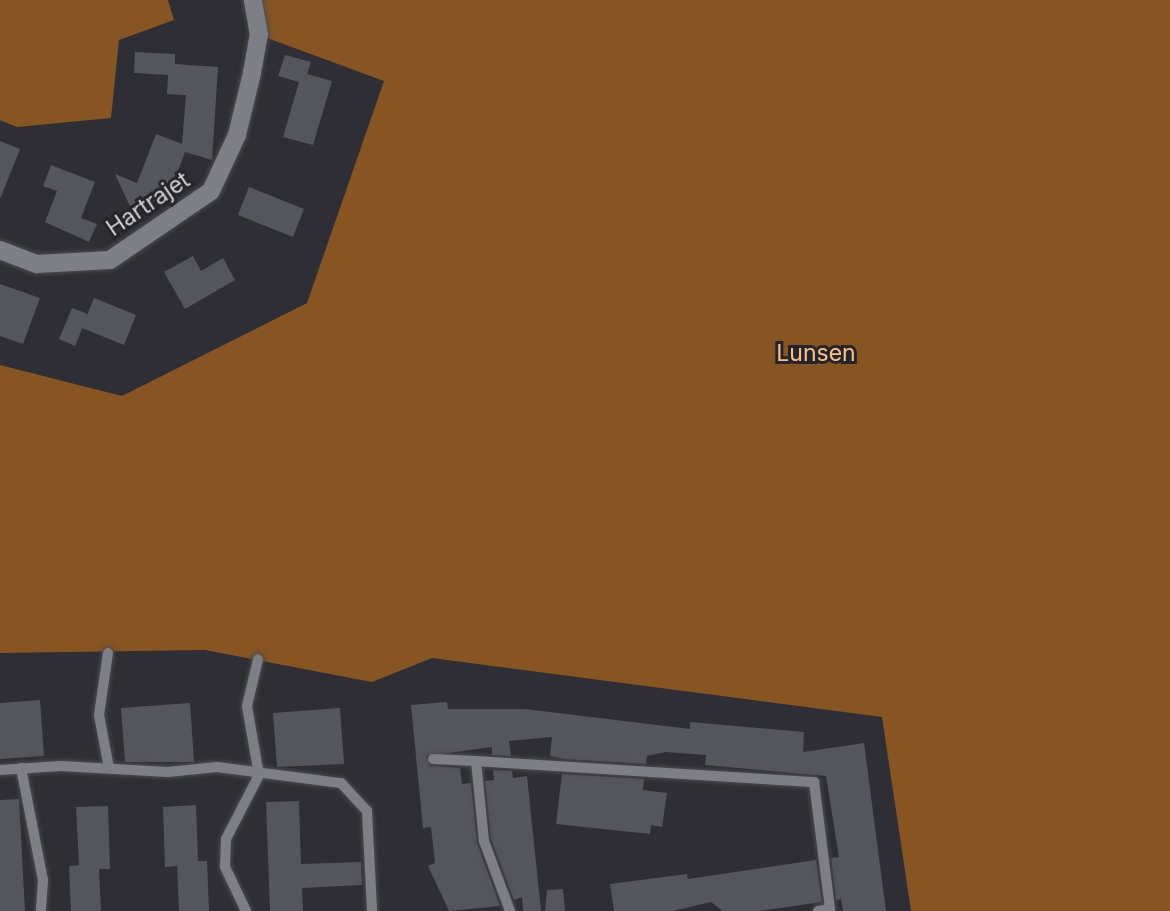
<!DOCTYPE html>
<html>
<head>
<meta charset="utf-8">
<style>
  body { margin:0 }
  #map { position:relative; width:1170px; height:911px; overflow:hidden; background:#2e2e34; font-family:Inter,sans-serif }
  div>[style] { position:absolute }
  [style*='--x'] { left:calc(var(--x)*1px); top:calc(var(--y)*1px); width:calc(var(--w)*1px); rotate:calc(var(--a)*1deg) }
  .forest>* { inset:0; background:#865523 }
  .building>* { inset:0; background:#55555c }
  .roads { filter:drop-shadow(0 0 2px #4a4a50) drop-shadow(0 0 2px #4a4a50) }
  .lane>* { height:10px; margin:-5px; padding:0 5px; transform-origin:5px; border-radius:5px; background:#7e7e86 }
  .street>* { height:18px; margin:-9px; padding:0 9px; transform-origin:9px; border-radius:9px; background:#7e7e86 }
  span { translate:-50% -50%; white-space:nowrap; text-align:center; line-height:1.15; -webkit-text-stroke:6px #24242a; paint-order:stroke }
  .street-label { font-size:23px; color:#d0d0d5 }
  .park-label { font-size:23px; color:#fcc18b }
</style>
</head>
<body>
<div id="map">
  <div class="forest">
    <i style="clip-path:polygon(0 0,168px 0,174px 20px,119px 40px,111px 118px,17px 127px,0 120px)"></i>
    <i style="clip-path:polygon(253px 0,1170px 0,1170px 911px,911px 911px,882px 717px,432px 658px,372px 682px,205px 650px,0 653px,0 365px,122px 396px,307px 303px,384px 81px,259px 35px)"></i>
  </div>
  <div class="building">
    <i style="clip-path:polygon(135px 52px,175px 54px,175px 64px,218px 67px,212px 160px,185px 152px,169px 196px,158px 192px,155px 202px,133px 213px,115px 174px,137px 183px,156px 134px,182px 144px,186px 95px,167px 94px,168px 75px,134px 73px)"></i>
    <i style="clip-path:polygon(285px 55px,311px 62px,307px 74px,332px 81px,313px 145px,283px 137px,299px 82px,278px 76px)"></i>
    <i style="clip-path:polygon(0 141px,20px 149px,1px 197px,0 197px)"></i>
    <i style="clip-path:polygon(51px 165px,95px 182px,81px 218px,97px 224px,89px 242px,45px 222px,57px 191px,43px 186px)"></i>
    <i style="clip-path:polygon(249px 187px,304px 209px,293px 237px,238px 215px)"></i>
    <i style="clip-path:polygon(193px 256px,201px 271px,223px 258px,235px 280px,185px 309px,164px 272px)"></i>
    <i style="clip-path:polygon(0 284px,40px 298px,23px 344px,0 336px)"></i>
    <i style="clip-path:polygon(94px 298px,136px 315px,124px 345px,82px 328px)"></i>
    <i style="clip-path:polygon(72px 308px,88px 314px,75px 346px,59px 339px)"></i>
    <i style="clip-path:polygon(40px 700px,44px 756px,0 759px,0 703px)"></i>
    <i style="clip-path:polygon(447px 702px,448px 709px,525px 709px,690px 729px,690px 722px,804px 732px,803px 752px,864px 743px,886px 911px,843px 911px,841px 899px,836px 900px,831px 858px,839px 857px,826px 776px,705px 765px,706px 755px,665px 752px,647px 756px,646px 764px,564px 759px,550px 756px,552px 737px,509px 741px,511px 756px,492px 755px,492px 747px,426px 756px,430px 766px,460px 768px,462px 784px,471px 783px,477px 843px,500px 906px,449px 911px,428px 866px,435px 863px,431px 827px,423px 828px,411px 705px)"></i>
    <i style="clip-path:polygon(190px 703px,194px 762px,125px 762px,121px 708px)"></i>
    <i style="clip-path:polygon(340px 708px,344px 764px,277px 767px,273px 713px)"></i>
    <i style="clip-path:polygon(493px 770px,512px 771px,513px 778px,527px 776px,541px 911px,523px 911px,522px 897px,514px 900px,491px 839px,485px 781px,494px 780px)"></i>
    <i style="clip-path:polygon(562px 774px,644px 779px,643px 790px,667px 793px,662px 827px,651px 825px,650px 834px,556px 824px)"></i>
    <i style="clip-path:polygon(19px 799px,25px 911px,0 911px,0 800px)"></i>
    <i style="clip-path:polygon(299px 801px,301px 864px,361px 862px,362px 885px,302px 888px,303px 911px,270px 911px,266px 802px)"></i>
    <i style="clip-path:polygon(196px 805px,198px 861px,207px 861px,209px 911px,179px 911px,177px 866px,165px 867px,163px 807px)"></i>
    <i style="clip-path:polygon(108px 806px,110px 869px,99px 869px,101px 911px,71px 911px,69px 866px,79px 865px,76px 807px)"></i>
    <i style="clip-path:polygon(816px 860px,822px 902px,759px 911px,723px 911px,711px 902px,673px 911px,614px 911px,610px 884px,687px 874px,688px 879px)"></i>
    <i style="clip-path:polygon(563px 889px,565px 911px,545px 911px,547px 890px)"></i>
  </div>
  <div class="roads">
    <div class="lane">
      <i style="--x:108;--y:653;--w:63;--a:98.3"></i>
      <i style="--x:99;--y:715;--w:54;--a:79.3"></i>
      <i style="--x:433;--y:759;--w:43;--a:2.7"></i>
      <i style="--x:21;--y:768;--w:114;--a:78.9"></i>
      <i style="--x:43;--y:880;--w:31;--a:94"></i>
      <i style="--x:0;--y:770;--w:61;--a:-3.8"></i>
      <i style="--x:61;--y:766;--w:107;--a:3.2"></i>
      <i style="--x:168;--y:772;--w:49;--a:-5.8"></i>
      <i style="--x:217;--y:767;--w:125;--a:7.4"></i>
      <i style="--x:341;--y:783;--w:38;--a:47"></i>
      <i style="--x:367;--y:811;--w:100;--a:87.1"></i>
      <i style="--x:246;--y:911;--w:49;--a:-115.5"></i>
      <i style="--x:225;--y:867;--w:28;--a:-88"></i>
      <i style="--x:226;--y:839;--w:72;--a:-62.7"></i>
      <i style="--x:259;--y:775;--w:70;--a:-99.9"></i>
      <i style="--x:247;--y:706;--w:48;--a:-76.8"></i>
      <i style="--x:510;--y:911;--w:75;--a:-110.4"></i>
      <i style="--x:484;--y:841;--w:80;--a:-95.7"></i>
      <i style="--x:476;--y:761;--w:339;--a:3.6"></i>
      <i style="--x:814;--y:782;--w:128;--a:82.8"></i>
      <i style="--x:830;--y:909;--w:12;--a:171"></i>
    </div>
    <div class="street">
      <i style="--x:0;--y:250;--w:40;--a:21"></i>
      <i style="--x:37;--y:264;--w:73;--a:-3.1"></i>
      <i style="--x:110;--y:260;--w:122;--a:-34.3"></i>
      <i style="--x:211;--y:191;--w:62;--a:-65.1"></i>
      <i style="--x:237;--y:135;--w:64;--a:-76.4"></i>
      <i style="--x:252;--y:73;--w:39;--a:-80"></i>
      <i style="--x:259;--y:35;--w:36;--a:-100"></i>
    </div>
  </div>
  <div class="street-label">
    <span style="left:148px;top:204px;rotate:-34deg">Hartrajet</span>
  </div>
  <div class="park-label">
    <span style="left:816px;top:353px">Lunsen</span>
  </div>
</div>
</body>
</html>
